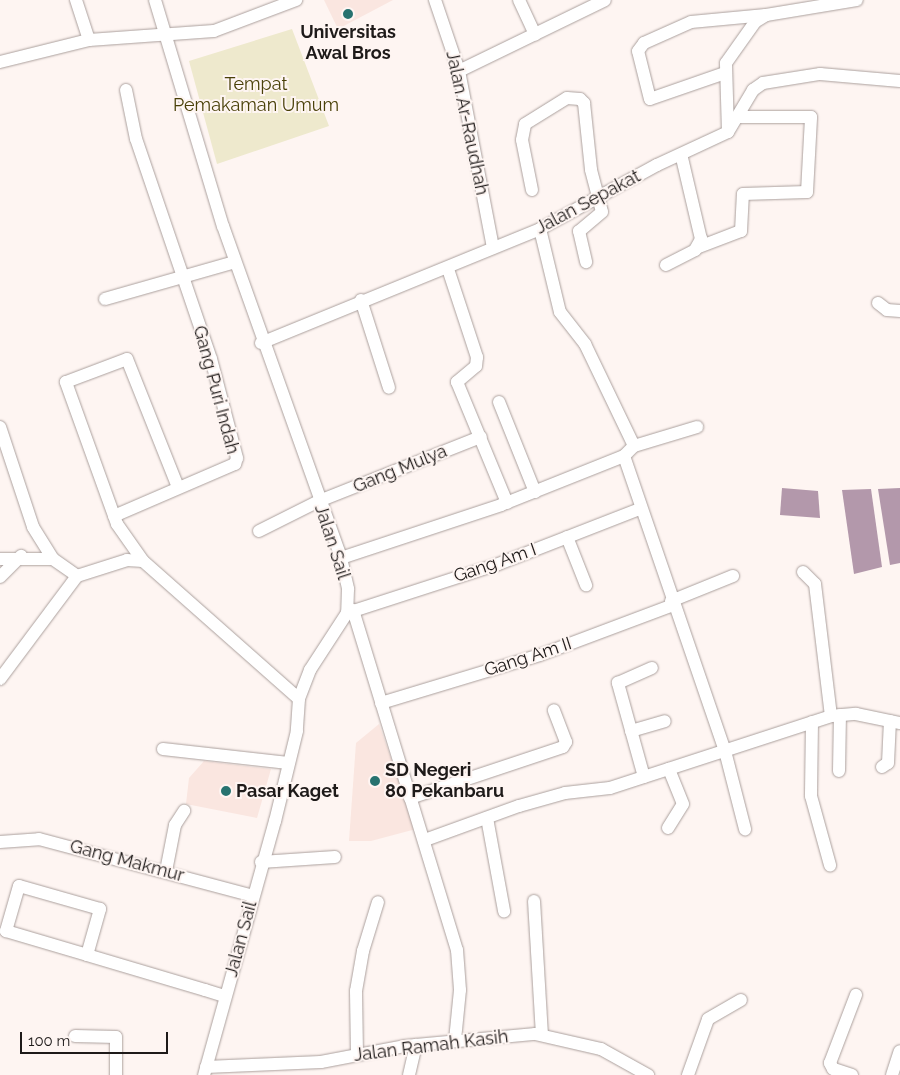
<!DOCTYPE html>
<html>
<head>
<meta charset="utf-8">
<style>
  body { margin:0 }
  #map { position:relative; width:900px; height:1075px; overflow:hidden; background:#fef5f2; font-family:Raleway,sans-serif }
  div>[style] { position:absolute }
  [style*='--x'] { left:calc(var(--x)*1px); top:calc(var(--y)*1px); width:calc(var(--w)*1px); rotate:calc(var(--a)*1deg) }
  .built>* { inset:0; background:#fae6e0 }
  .green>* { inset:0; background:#eee9cd }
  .water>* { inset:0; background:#b398ab }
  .roads { filter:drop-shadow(0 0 1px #aba09d) drop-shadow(0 0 1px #aba09d) }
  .minor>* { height:12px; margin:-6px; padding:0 6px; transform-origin:6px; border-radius:6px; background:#fff }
  .dots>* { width:14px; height:14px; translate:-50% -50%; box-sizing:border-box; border:2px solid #fef5f2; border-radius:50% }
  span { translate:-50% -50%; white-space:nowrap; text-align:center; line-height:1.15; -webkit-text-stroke:4px #fef5f2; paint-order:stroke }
  .poi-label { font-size:18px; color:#1e1a19; font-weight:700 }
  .left { translate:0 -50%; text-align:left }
  .park-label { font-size:18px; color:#494008 }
  .street-label { font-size:18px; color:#1e1a19 }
  .scale { position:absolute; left:20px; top:1032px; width:148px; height:22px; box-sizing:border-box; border:2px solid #1e1a19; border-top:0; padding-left:6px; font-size:15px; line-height:18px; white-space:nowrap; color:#1e1a19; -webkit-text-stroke:4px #fef5f2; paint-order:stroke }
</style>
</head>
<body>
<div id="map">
  <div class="built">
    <i style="clip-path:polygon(324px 0,393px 0,338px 29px)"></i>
    <i style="clip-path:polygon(379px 724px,416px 829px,371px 841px,349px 841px,356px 743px)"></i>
    <i style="clip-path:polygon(204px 761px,271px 769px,257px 818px,186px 804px,189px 778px)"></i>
  </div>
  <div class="green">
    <i style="clip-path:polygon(292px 29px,329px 126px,217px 164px,189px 61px)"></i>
  </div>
  <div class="water">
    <i style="clip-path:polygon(782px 488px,818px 491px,820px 518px,780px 515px)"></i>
    <i style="clip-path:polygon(900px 488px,900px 563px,890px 565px,878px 489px)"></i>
    <i style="clip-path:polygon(871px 489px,882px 567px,854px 574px,842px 490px)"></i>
  </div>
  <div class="roads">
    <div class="minor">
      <i style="--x:76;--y:0;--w:42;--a:72"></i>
      <i style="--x:155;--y:0;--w:236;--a:73.3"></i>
      <i style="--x:223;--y:226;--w:352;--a:70.4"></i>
      <i style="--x:341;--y:558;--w:32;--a:77"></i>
      <i style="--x:348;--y:589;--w:24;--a:92"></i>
      <i style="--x:347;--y:613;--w:68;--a:123"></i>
      <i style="--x:310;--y:670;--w:31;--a:111"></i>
      <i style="--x:299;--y:699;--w:32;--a:94"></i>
      <i style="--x:297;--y:731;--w:93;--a:103.7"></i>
      <i style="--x:275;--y:821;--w:264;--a:105.6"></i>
      <i style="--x:435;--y:0;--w:75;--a:71.3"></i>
      <i style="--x:459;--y:71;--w:180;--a:79.1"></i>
      <i style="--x:519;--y:0;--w:38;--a:65"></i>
      <i style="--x:0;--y:62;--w:92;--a:-13.9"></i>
      <i style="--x:89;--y:40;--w:125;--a:-4.1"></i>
      <i style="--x:214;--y:31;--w:88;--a:-20.7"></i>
      <i style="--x:459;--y:71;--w:162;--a:-25.9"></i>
      <i style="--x:725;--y:73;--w:79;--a:160.9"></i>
      <i style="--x:650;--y:99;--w:49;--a:-104"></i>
      <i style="--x:638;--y:51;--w:10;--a:-53"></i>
      <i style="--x:644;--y:43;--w:51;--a:-24.1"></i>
      <i style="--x:691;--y:22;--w:75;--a:-5.3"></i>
      <i style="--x:728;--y:132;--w:69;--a:-91.7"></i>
      <i style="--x:726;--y:63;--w:50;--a:-54.7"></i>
      <i style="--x:755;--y:22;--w:13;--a:-32"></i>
      <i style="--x:766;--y:15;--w:92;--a:-9.4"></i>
      <i style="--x:532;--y:190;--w:51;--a:-101.3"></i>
      <i style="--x:522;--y:140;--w:16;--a:-79"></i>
      <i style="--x:525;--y:124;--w:49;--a:-31.8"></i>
      <i style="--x:567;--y:98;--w:13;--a:4"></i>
      <i style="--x:580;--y:99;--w:6;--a:45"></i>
      <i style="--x:584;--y:103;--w:67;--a:84"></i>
      <i style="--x:591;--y:170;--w:43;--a:75.3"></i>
      <i style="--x:602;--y:212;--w:30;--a:140"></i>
      <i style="--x:579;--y:231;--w:32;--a:77"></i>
      <i style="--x:540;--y:229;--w:85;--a:76.5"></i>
      <i style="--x:560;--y:312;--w:41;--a:52"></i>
      <i style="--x:585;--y:344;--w:113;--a:64.3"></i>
      <i style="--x:699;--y:247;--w:45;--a:-20.9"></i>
      <i style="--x:741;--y:231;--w:37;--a:-87"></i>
      <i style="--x:743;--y:194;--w:64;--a:-1.8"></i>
      <i style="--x:807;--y:192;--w:75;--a:-86.9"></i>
      <i style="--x:811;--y:117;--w:72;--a:180"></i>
      <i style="--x:666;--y:265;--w:33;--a:-27"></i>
      <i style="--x:695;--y:250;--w:13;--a:-61"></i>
      <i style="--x:701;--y:239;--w:87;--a:-103.2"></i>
      <i style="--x:448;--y:269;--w:93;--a:71.8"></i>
      <i style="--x:477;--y:357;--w:9;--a:96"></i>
      <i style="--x:476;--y:366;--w:25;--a:140"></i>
      <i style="--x:457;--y:382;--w:131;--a:67.5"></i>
      <i style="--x:105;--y:299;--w:135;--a:-15.9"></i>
      <i style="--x:361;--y:300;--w:92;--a:72.3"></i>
      <i style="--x:878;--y:303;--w:11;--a:38"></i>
      <i style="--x:887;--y:310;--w:13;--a:4"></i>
      <i style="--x:261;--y:343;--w:301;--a:-22.2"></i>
      <i style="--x:540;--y:229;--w:133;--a:-28.7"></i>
      <i style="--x:657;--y:165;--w:78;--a:-24.9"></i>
      <i style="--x:728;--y:132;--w:49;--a:-59.2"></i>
      <i style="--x:753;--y:90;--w:12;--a:-35"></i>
      <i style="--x:763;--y:83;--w:58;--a:-9"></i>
      <i style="--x:820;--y:74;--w:80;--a:5"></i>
      <i style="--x:499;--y:402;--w:97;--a:68.2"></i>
      <i style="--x:0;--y:427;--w:105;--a:71.7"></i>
      <i style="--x:33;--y:527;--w:38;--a:58"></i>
      <i style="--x:53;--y:559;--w:29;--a:35"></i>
      <i style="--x:77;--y:576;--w:52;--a:-17.7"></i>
      <i style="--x:127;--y:560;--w:16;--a:4"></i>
      <i style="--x:143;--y:561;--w:208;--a:41.5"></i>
      <i style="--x:624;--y:456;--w:312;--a:71.1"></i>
      <i style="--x:725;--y:751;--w:81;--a:75.6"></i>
      <i style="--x:114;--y:516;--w:132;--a:-23.3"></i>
      <i style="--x:235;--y:464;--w:6;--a:-72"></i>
      <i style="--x:237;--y:458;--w:102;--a:-104.7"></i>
      <i style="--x:211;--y:359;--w:232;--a:-108.8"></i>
      <i style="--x:136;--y:139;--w:50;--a:-101.5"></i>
      <i style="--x:259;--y:531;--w:67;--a:-26.6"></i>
      <i style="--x:319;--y:501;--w:174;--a:-21.6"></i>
      <i style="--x:567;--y:537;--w:52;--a:68.4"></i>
      <i style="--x:341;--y:558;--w:169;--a:-18.3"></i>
      <i style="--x:501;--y:505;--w:132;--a:-21.7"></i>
      <i style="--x:624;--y:456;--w:14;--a:-45"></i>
      <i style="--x:634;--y:446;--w:66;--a:-16.8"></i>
      <i style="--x:0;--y:559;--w:53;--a:0"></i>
      <i style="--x:143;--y:561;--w:45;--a:-125.1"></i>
      <i style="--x:117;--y:524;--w:151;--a:-109.8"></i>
      <i style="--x:66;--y:382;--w:65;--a:-20.7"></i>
      <i style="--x:127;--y:359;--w:138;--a:68.3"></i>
      <i style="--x:803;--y:572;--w:17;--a:45"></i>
      <i style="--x:815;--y:584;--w:133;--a:83.1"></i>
      <i style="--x:0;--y:577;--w:30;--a:-45"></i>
      <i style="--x:671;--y:601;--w:67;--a:-22"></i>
      <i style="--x:353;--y:610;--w:356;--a:73"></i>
      <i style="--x:457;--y:950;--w:40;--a:85.7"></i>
      <i style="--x:460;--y:990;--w:50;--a:95.7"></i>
      <i style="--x:347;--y:613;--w:157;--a:-17.9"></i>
      <i style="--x:496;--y:565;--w:155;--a:-21.3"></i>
      <i style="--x:0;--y:679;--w:129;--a:-53.2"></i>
      <i style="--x:381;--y:703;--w:166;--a:-16.8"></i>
      <i style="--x:540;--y:655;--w:142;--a:-20.6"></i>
      <i style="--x:812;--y:722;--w:74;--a:90.8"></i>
      <i style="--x:811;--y:796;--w:72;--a:74.6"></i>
      <i style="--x:631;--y:731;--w:35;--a:-16"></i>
      <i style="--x:163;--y:749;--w:126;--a:6.4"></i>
      <i style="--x:882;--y:767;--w:7;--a:-34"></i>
      <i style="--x:888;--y:763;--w:42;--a:-87.3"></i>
      <i style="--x:839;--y:771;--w:56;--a:-89"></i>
      <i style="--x:644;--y:777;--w:98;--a:-105.5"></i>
      <i style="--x:618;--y:683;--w:37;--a:-24"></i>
      <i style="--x:410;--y:798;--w:161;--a:-18.4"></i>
      <i style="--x:563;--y:747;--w:6;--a:-59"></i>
      <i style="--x:566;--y:742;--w:34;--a:-111"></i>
      <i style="--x:487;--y:818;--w:95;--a:79.6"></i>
      <i style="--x:668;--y:828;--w:28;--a:-58"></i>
      <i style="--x:683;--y:804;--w:38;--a:-112"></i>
      <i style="--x:425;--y:840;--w:100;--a:-19.9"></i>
      <i style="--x:519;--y:806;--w:48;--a:-15.8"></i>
      <i style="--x:565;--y:793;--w:45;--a:-6.3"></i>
      <i style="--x:610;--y:788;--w:232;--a:-18"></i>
      <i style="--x:831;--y:716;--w:25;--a:-5"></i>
      <i style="--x:856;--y:714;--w:45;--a:11.6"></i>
      <i style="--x:0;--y:842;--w:39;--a:-4"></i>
      <i style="--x:39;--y:839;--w:221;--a:14.9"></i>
      <i style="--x:261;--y:862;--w:74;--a:-3.9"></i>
      <i style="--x:166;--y:871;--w:47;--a:-78.9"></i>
      <i style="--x:175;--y:825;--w:17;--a:-57"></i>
      <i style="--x:534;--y:901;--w:134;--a:86.6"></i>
      <i style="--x:87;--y:955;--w:48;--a:-74.2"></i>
      <i style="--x:100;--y:909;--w:84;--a:-164.1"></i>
      <i style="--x:19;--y:886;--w:47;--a:106.1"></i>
      <i style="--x:6;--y:931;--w:84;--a:16.5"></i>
      <i style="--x:87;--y:955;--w:123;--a:16.5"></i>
      <i style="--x:205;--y:990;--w:21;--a:17"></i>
      <i style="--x:75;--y:1036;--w:41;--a:1.4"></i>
      <i style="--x:116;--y:1037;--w:38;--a:90"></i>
      <i style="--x:357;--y:1055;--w:64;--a:-90.9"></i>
      <i style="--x:356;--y:991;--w:41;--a:-80.1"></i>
      <i style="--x:363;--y:951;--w:51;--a:-73"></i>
      <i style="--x:206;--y:1067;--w:115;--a:-2.5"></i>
      <i style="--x:321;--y:1062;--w:86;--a:-10.8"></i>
      <i style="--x:405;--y:1046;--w:131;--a:-5.3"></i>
      <i style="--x:535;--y:1034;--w:68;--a:12.8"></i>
      <i style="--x:601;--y:1049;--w:54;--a:29"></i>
      <i style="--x:409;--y:1075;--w:31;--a:-77"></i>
      <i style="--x:688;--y:1075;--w:59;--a:-70.3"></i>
      <i style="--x:708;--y:1019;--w:38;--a:-30"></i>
      <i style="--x:852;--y:1075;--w:20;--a:-162"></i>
      <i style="--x:833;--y:1069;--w:7;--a:-117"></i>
      <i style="--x:830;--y:1063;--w:73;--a:-69.1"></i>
      <i style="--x:892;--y:1075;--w:25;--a:-72"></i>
    </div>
  </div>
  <div class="dots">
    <i style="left:348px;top:14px;background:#27726f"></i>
    <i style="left:375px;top:781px;background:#27726f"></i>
    <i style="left:226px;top:791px;background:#27726f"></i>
  </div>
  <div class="poi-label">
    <span style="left:348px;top:43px">Universitas<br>Awal Bros</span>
    <span class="left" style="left:385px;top:781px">SD Negeri<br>80 Pekanbaru</span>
    <span class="left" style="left:236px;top:791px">Pasar Kaget</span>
  </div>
  <div class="park-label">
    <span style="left:256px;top:95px">Tempat<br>Pemakaman Umum</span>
  </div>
  <div class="street-label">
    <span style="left:467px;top:123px;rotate:78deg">Jalan Ar-Raudhah</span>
    <span style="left:588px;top:202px;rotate:-28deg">Jalan Sepakat</span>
    <span style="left:216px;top:390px;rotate:75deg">Gang Puri Indah</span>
    <span style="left:400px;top:469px;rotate:-22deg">Gang Mulya</span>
    <span style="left:332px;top:542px;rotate:72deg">Jalan Sail</span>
    <span style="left:495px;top:563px;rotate:-19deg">Gang Am I</span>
    <span style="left:528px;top:657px;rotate:-18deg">Gang Am II</span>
    <span style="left:127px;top:861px;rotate:15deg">Gang Makmur</span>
    <span style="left:241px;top:939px;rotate:-75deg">Jalan Sail</span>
    <span style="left:431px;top:1046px;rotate:-7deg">Jalan Ramah Kasih</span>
  </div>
  <div class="scale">100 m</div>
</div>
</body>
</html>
